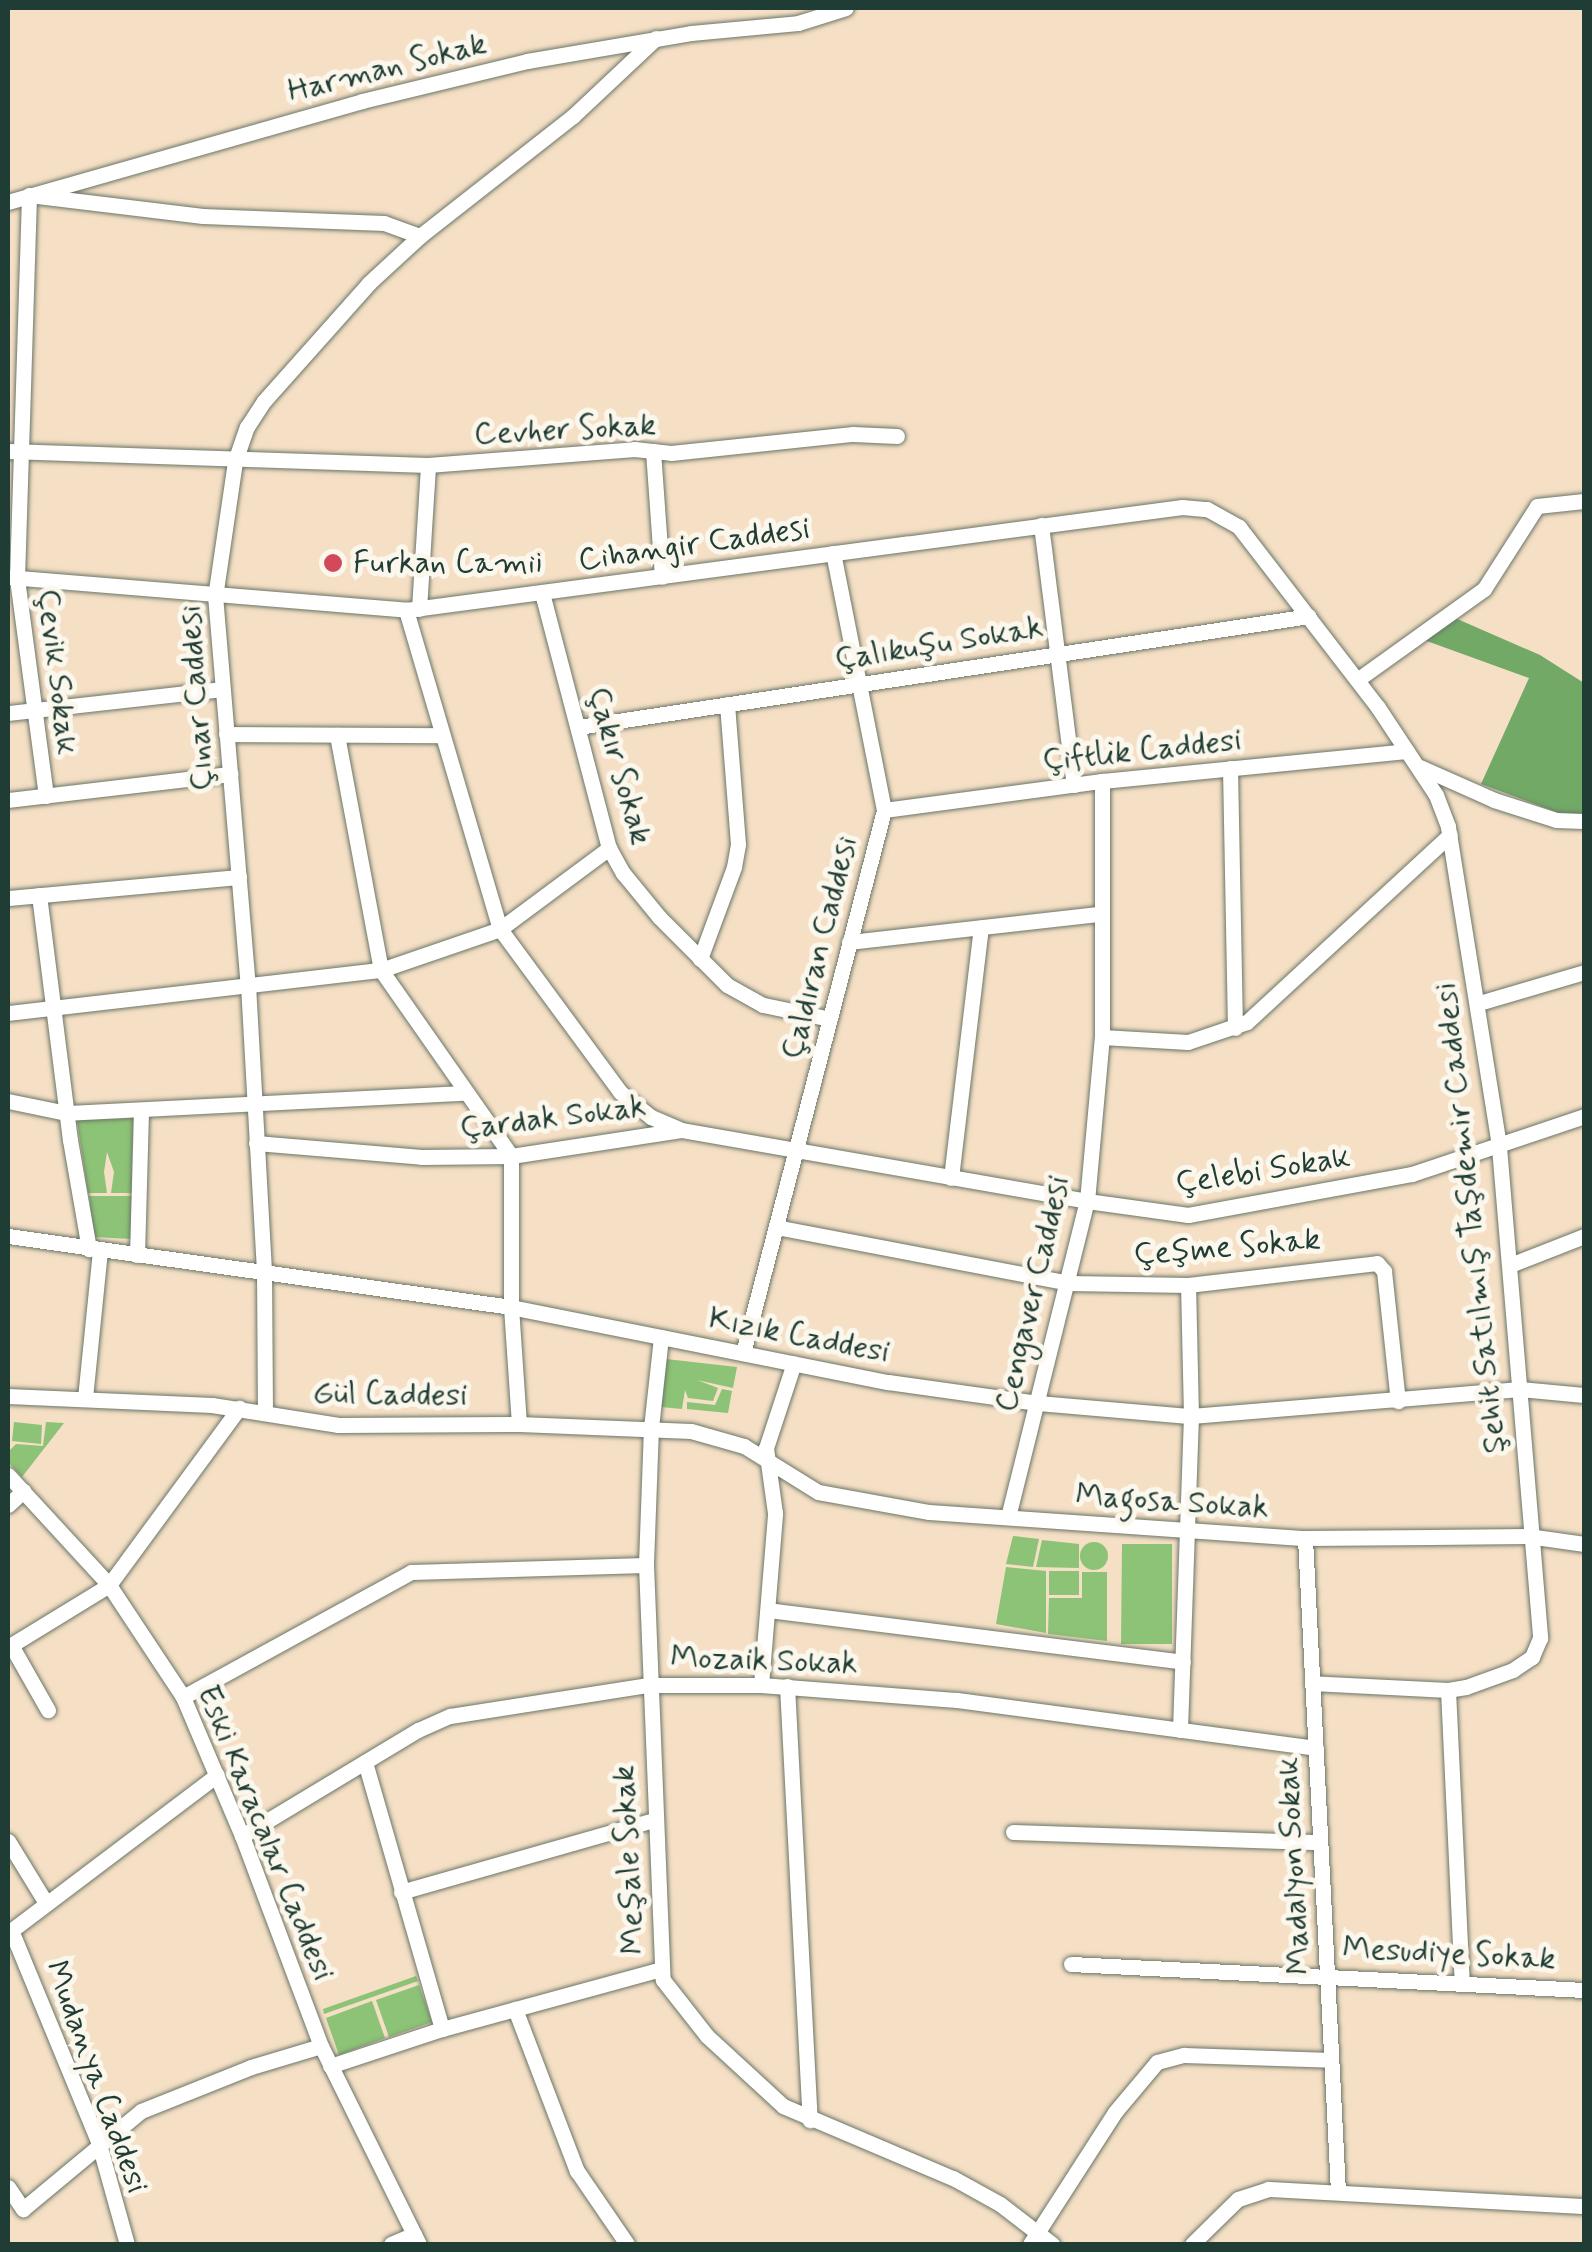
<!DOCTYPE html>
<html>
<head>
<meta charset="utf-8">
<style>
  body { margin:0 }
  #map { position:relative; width:1592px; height:2252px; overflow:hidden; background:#f5dfc5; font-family:Mynerve,sans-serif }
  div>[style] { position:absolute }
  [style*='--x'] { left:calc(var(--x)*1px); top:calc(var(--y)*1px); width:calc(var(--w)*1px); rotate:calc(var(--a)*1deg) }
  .green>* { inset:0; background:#8dc376 }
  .round { border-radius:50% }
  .forest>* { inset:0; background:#72a967 }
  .roads { filter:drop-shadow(0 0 2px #6a7667) drop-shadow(0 0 2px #6a7667) }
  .minor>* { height:15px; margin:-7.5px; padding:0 7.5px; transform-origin:7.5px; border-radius:7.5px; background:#fff }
  .dots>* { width:28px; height:28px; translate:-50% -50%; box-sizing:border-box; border:5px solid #fbf7ec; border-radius:50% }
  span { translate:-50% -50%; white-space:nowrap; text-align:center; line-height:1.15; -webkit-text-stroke:10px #fbf7ec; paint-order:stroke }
  .street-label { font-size:32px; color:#1f3d34 }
  .poi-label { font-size:32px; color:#1f3d34 }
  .left { translate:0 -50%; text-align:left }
  .frame { position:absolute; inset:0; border:10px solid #1f3d34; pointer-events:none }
</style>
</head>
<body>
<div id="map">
  <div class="green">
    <i style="clip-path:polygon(133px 1118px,132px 1193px,111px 1193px,114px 1172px,107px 1152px,104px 1172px,107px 1193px,88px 1193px,77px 1120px)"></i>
    <i style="clip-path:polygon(89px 1196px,132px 1196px,131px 1239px,94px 1237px)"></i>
    <i style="clip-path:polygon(666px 1359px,737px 1367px,733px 1388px,697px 1380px,718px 1388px,713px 1401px,688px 1398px,685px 1390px,682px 1409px,661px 1407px)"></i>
    <i style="clip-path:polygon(722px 1389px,732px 1391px,728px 1413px,687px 1409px,687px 1402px,715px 1405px)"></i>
    <i style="clip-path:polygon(14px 1422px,42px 1425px,41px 1444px,12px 1441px)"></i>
    <i style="clip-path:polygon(46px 1422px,64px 1423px,22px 1477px,8px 1462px,8px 1452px,16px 1444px,43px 1446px)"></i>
    <i style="clip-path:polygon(1013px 1536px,1039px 1539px,1033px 1567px,1006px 1564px)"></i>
    <i style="clip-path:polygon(1042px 1540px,1079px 1544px,1079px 1568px,1036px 1567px)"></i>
    <i class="round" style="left:1080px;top:1542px;width:28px;height:28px"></i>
    <i style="clip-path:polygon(1122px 1544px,1172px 1544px,1172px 1644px,1121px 1644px)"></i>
    <i style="clip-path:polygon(1006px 1567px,1046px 1571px,1046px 1633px,996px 1624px)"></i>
    <i style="clip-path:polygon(1049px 1571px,1079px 1571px,1079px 1595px,1049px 1595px)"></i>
    <i style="clip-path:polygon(1082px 1572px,1107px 1572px,1107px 1641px,1048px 1634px,1049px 1598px,1082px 1598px)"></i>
    <i style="clip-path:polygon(416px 1976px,418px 1981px,324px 2014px,323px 2009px)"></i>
    <i style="clip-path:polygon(419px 1985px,432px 2022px,389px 2037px,376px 2000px)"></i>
    <i style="clip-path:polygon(372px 2001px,385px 2038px,339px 2055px,326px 2018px)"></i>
  </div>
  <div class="forest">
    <i style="clip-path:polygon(1455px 618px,1540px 655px,1584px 683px,1584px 814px,1567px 816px,1481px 784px,1529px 678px,1424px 640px)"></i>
  </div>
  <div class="roads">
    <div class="minor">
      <i style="--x:8;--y:202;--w:368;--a:-15.9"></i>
      <i style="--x:362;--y:101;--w:170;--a:-13.6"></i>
      <i style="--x:527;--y:61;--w:166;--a:-9.7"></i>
      <i style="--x:691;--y:33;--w:107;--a:-5.3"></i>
      <i style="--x:798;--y:23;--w:50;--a:-17.4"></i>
      <i style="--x:8;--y:451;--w:420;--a:1.9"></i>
      <i style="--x:428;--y:465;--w:207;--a:-4.4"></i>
      <i style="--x:634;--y:449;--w:37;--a:6"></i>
      <i style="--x:671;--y:453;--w:183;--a:-6"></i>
      <i style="--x:853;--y:434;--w:44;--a:2.6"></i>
      <i style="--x:653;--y:451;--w:126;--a:85.9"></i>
      <i style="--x:1041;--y:525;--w:262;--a:82.8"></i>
      <i style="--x:8;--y:577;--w:399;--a:4.7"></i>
      <i style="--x:406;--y:610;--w:783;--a:-7.56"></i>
      <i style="--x:1182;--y:507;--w:25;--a:5"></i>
      <i style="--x:1207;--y:509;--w:37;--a:29"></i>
      <i style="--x:1239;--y:527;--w:226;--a:52.4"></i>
      <i style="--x:1377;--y:706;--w:107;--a:56.5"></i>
      <i style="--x:1436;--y:795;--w:34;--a:69"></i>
      <i style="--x:1448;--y:827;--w:324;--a:80.9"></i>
      <i style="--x:1499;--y:1147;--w:493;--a:85.2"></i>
      <i style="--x:1540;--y:1638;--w:21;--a:113"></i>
      <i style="--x:1532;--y:1657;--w:23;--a:146"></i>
      <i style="--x:1513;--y:1670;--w:50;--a:160.1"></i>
      <i style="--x:1466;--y:1687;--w:18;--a:171"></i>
      <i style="--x:1448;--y:1690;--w:136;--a:-177.1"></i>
      <i style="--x:542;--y:593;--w:264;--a:75.3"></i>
      <i style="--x:609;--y:848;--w:29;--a:61"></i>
      <i style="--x:623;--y:873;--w:57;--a:50.7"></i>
      <i style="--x:659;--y:917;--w:96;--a:45"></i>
      <i style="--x:727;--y:985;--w:41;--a:29.1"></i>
      <i style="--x:763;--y:1005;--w:68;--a:11.8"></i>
      <i style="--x:419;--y:609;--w:144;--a:-86.4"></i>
      <i style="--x:406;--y:610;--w:333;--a:73.6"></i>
      <i style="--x:500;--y:929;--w:202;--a:53.6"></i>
      <i style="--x:620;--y:1092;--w:40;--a:39"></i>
      <i style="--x:651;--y:1117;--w:30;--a:23"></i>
      <i style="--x:1357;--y:680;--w:156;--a:-35.6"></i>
      <i style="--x:1484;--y:589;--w:98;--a:-57.4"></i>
      <i style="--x:1537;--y:506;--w:47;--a:-6.1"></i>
      <i style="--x:8;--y:713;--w:215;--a:-6.4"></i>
      <i style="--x:578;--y:727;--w:739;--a:-8.63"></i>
      <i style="--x:226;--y:734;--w:216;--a:0.3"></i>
      <i style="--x:337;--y:735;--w:239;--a:79.4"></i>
      <i style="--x:381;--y:970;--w:227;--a:55"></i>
      <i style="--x:511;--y:1156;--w:151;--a:90"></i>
      <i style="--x:511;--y:1307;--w:117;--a:86.1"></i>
      <i style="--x:1420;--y:767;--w:81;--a:24"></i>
      <i style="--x:1494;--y:800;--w:65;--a:17.9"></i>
      <i style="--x:1556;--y:820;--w:28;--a:2"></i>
      <i style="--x:1230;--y:768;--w:260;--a:88.9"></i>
      <i style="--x:46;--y:796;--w:220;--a:-97.6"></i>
      <i style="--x:17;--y:578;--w:383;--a:-88.2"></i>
      <i style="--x:29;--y:195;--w:175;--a:6.9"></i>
      <i style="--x:203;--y:216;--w:181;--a:2.2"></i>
      <i style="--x:384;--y:223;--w:38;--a:20"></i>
      <i style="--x:8;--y:800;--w:224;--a:-6.7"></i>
      <i style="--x:884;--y:810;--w:220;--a:-7.6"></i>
      <i style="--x:1102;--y:781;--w:306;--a:-5.6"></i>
      <i style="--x:39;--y:895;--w:247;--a:82.8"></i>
      <i style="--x:70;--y:1140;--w:111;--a:80.1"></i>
      <i style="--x:8;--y:898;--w:232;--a:-5.2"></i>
      <i style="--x:849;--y:942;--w:252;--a:-6.4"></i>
      <i style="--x:700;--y:959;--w:98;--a:-69.7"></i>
      <i style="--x:734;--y:867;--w:23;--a:-80"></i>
      <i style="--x:738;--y:844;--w:140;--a:-94.5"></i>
      <i style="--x:1479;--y:1003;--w:109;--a:-16.4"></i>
      <i style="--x:8;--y:1013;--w:375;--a:-6.6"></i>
      <i style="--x:381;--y:970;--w:126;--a:-19"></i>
      <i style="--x:500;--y:929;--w:136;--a:-36.6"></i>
      <i style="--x:1102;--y:1037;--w:86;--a:3.3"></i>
      <i style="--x:1188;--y:1042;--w:62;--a:-18.7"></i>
      <i style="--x:1247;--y:1022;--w:276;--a:-42.7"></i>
      <i style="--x:8;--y:1101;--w:59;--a:11.7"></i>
      <i style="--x:66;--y:1113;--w:400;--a:-2.9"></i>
      <i style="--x:256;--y:1143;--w:166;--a:4.8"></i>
      <i style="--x:421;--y:1157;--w:90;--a:-0.6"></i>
      <i style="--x:511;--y:1156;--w:172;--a:-8.7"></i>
      <i style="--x:681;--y:1130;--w:412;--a:9.9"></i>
      <i style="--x:1087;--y:1201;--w:102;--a:7.9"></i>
      <i style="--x:1188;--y:1215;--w:228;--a:-10.4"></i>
      <i style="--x:1412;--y:1174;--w:182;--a:-18.6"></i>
      <i style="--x:951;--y:1178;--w:252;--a:-83.2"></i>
      <i style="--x:776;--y:1227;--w:298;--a:10.8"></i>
      <i style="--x:1069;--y:1283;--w:119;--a:1"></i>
      <i style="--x:1188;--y:1285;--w:190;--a:-6.6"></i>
      <i style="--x:1377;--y:1263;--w:11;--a:49"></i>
      <i style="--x:1384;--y:1271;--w:131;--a:83.9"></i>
      <i style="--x:8;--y:1236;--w:508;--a:8.03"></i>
      <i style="--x:511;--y:1307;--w:384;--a:11.3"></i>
      <i style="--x:888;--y:1382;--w:151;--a:8"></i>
      <i style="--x:1038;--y:1403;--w:154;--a:4.9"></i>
      <i style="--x:1191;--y:1416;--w:330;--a:-4.7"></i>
      <i style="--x:1520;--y:1389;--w:64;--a:5.4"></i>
      <i style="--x:137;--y:1255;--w:145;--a:-88.4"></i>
      <i style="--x:1510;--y:1265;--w:79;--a:-21.4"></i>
      <i style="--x:661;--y:1337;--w:91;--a:96.3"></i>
      <i style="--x:651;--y:1427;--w:138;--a:92.1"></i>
      <i style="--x:646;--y:1565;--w:415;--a:87.7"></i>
      <i style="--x:663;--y:1980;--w:71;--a:51.8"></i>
      <i style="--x:707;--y:2036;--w:103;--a:42.6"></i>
      <i style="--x:783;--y:2106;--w:185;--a:23"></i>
      <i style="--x:953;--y:2178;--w:54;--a:29"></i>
      <i style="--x:1000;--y:2204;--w:66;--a:37.6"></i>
      <i style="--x:743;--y:1353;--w:561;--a:-75.44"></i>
      <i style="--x:884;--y:810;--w:262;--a:-101.2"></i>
      <i style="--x:8;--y:1396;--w:204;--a:2.5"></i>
      <i style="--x:212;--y:1405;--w:128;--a:9"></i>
      <i style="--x:338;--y:1425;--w:181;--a:-0.3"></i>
      <i style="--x:519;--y:1424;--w:172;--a:2.3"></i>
      <i style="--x:691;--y:1431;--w:55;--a:15.8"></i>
      <i style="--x:744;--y:1446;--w:87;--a:31.9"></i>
      <i style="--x:818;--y:1492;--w:113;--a:10.2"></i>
      <i style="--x:929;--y:1512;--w:377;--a:4"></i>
      <i style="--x:1305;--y:1538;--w:223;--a:-0.5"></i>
      <i style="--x:1528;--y:1536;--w:57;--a:8.1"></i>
      <i style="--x:85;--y:1398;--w:149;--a:-84.2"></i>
      <i style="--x:265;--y:1413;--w:142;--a:-90.4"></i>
      <i style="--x:264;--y:1271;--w:283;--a:-93.2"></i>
      <i style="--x:248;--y:988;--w:392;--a:-94.8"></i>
      <i style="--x:215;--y:597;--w:137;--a:-81.6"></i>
      <i style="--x:235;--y:461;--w:36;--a:-71"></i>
      <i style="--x:247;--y:427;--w:31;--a:-57"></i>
      <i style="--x:264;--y:401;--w:158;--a:-48.3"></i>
      <i style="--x:369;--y:283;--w:69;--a:-42.7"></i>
      <i style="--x:420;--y:236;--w:194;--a:-38.1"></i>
      <i style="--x:573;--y:116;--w:114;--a:-43.2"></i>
      <i style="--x:8;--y:1475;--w:149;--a:47.4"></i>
      <i style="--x:109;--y:1585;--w:134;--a:56.5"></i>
      <i style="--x:183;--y:1697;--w:151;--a:67"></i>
      <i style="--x:242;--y:1836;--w:224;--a:69.4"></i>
      <i style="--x:321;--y:2046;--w:221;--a:63.7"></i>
      <i style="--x:8;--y:1505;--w:21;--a:-43"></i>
      <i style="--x:1008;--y:1517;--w:326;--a:-76"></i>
      <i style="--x:1087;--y:1201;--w:165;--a:-84.8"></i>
      <i style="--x:1102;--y:1037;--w:256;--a:-90"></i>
      <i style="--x:1305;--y:1538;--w:654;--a:87.11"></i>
      <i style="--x:768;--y:1610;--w:418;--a:7.1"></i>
      <i style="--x:11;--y:1645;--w:75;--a:60.4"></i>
      <i style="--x:8;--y:1647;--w:119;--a:-31.5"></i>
      <i style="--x:109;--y:1585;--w:220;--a:-53.7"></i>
      <i style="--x:761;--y:1685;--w:173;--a:-85.3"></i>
      <i style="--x:775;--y:1513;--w:66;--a:-97.9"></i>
      <i style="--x:766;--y:1448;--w:89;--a:-71.8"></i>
      <i style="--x:787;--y:1686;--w:435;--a:87"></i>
      <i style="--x:1448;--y:1690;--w:292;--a:87.3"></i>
      <i style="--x:183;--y:1697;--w:260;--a:-28.7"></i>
      <i style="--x:411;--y:1572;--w:235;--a:-1.7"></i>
      <i style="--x:1180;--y:1730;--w:314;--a:-88"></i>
      <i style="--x:1191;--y:1416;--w:131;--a:-91.3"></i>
      <i style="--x:365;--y:1762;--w:278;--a:73.9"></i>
      <i style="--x:1013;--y:1832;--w:307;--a:1.9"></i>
      <i style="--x:242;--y:1836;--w:205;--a:-31.1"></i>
      <i style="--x:418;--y:1730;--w:35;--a:-24"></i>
      <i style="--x:450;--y:1716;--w:201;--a:-8.9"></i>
      <i style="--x:649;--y:1685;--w:112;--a:0"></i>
      <i style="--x:761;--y:1685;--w:197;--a:4.4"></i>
      <i style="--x:957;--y:1700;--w:362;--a:7.6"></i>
      <i style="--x:8;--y:1841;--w:73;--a:58.5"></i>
      <i style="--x:401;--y:1892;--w:263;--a:-15.9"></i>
      <i style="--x:11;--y:1930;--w:231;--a:67.6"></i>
      <i style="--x:99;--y:2144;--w:104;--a:74.4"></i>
      <i style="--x:8;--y:1933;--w:262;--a:-37.1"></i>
      <i style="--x:1071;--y:1964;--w:514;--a:2.9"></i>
      <i style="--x:515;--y:2009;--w:173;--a:69.1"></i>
      <i style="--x:577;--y:2171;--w:88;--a:55.6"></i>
      <i style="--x:330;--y:2066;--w:118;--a:-18.3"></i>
      <i style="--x:442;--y:2029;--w:227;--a:-15.3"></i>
      <i style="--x:8;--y:2187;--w:27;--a:56"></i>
      <i style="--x:23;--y:2209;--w:153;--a:-39.7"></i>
      <i style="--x:141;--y:2111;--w:118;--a:-21.8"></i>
      <i style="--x:251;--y:2067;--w:73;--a:-16.7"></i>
      <i style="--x:391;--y:2244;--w:25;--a:-23"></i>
      <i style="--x:1030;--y:2244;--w:157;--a:-57.2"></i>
      <i style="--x:1115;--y:2112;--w:65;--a:-50"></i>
      <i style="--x:1157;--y:2062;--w:28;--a:-15"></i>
      <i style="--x:1184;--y:2055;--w:147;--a:1.9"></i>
      <i style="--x:1192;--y:2244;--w:64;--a:-44.4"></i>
      <i style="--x:1238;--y:2199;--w:32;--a:-18"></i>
      <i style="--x:1268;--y:2189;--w:316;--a:3.1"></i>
    </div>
  </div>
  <div class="dots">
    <i style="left:333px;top:563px;background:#d1495b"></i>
  </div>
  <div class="street-label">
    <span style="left:387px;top:68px;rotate:-14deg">Harman Sokak</span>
    <span style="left:565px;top:430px;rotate:-3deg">Cevher Sokak</span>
    <span style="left:694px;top:545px;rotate:-8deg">Cihangir Caddesi</span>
    <span style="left:939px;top:644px;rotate:-9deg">Çalıkuşu Sokak</span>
    <span style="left:57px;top:672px;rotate:83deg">Çevik Sokak</span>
    <span style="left:197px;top:698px;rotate:-94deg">Çınar Caddesi</span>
    <span style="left:1142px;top:751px;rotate:-6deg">Çiftlik Caddesi</span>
    <span style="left:619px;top:766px;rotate:74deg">Çakır Sokak</span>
    <span style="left:820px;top:948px;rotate:-76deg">Çaldıran Caddesi</span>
    <span style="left:553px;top:1118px;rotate:-7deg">Çardak Sokak</span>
    <span style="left:1263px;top:1171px;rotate:-9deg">Çelebi Sokak</span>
    <span style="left:1471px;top:1218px;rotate:-96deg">Şehit Satılmış Taşdemir Caddesi</span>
    <span style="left:1227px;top:1248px;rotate:-5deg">Çeşme Sokak</span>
    <span style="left:1033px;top:1294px;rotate:-77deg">Cengaver Caddesi</span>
    <span style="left:799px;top:1336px;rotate:11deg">Kızık Caddesi</span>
    <span style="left:390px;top:1395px;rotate:1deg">Gül Caddesi</span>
    <span style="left:1172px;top:1502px;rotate:4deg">Magosa Sokak</span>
    <span style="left:764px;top:1661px;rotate:2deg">Mozaik Sokak</span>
    <span style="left:265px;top:1833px;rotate:68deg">Eski Karacalar Caddesi</span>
    <span style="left:629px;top:1860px;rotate:-93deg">Meşale Sokak</span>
    <span style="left:1294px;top:1866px;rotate:-93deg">Madalyon Sokak</span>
    <span style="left:1449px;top:1954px;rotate:3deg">Mesudiye Sokak</span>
    <span style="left:96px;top:2077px;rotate:70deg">Mudanya Caddesi</span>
  </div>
  <div class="poi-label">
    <span class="left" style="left:353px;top:563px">Furkan Camii</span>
  </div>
  <div class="frame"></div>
</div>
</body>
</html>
